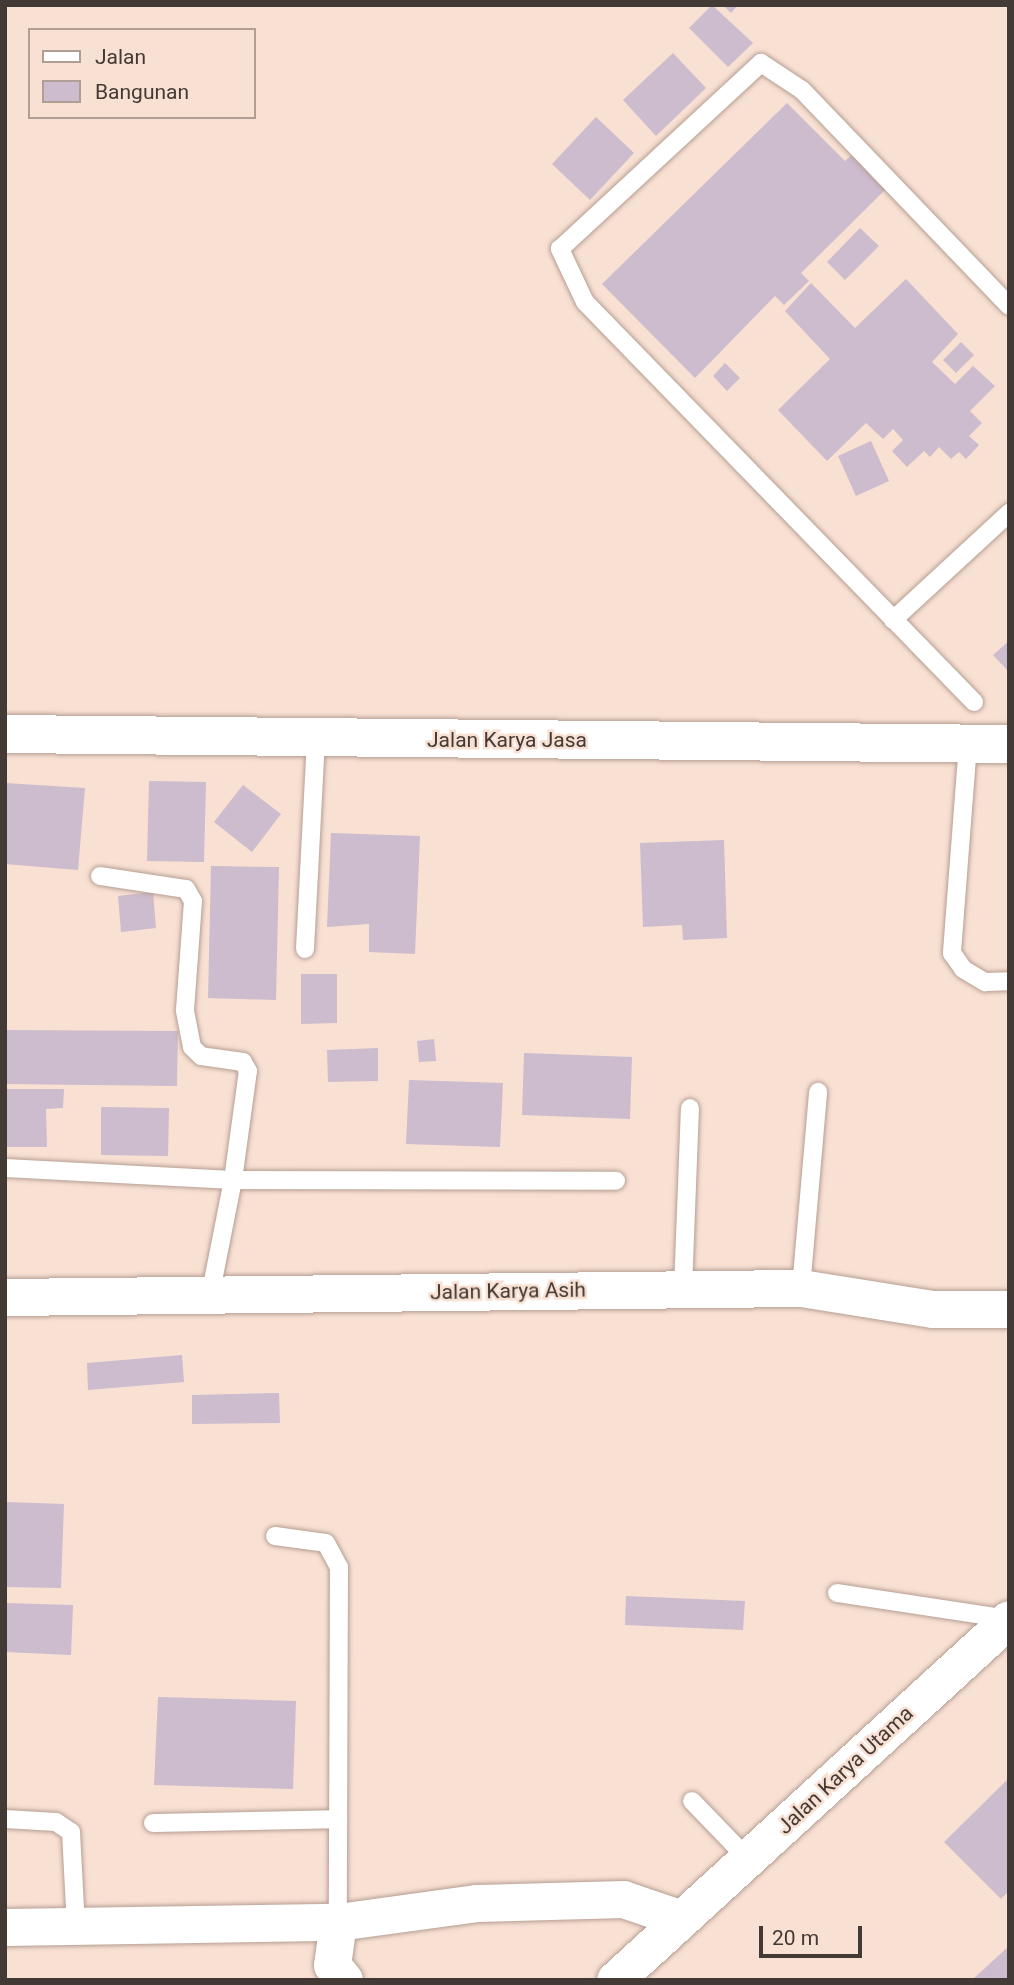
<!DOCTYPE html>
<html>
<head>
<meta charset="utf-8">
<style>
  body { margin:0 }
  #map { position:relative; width:1014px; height:1985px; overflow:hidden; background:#f8e0d3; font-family:Roboto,sans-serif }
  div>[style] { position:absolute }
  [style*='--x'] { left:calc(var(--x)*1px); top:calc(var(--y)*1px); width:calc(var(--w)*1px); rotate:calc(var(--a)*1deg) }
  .building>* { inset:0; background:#cdbbce }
  .roads { filter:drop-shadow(0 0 2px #b59e92) drop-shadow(0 0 2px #b59e92) }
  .service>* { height:18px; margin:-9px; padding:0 9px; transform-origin:9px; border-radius:9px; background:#fff }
  .minor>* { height:37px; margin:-18.5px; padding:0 18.5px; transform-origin:18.5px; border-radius:18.5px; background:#fff }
  .tertiary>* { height:38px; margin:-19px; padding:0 19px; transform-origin:19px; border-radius:19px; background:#fff }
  span { translate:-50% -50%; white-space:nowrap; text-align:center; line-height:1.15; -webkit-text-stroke:5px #f8e0d3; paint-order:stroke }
  .street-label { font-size:21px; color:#433a35 }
  .frame { position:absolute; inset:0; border:7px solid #433a35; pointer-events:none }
  .legend { position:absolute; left:28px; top:28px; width:228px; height:91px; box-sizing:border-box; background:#f8e0d3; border:2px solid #b09e94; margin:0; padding:9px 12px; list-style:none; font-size:21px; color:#433a35 }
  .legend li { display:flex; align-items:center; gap:14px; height:35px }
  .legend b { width:35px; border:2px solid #b09e94 }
  .scale { position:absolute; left:759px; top:1926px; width:103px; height:32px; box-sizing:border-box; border:4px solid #433a35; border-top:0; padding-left:9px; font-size:21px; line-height:24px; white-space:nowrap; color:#433a35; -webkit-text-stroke:5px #f8e0d3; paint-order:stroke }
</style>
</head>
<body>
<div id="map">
  <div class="building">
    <i style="clip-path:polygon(712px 5px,753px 43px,728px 67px,689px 28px)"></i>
    <i style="clip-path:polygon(723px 5px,738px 5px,731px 13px)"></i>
    <i style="clip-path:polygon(673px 53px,706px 88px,656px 136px,623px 100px)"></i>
    <i style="clip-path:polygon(787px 103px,845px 161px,854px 153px,887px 188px,801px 273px,809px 281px,784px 305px,775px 296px,695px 378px,602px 284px)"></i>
    <i style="clip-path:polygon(596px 117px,634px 153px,590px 200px,552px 164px)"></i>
    <i style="clip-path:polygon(860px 228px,879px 246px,845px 280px,827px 262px)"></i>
    <i style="clip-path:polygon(906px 279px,958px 334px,932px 362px,955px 384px,973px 366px,995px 386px,970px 411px,982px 423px,969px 436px,979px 445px,966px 459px,959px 452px,951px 459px,939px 447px,930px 457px,924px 451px,907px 467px,892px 451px,903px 440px,893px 429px,883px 439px,866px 423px,827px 461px,778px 410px,830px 359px,785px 311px,811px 283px,855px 328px)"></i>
    <i style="clip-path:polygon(961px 342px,974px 355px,956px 373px,943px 360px)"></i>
    <i style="clip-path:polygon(725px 363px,740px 378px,727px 391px,713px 376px)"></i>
    <i style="clip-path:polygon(871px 441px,889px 481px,856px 496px,838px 456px)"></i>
    <i style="clip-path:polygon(1009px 641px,1009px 672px,993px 655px)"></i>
    <i style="clip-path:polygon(149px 781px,206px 782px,204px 862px,147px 861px)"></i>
    <i style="clip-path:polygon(5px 783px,85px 788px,78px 870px,5px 864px)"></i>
    <i style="clip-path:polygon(243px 785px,281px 814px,252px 852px,214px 822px)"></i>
    <i style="clip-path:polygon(331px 833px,420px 836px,415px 954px,369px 952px,369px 924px,327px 927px)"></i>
    <i style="clip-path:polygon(724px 840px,727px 938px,683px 940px,682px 925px,643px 927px,640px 843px)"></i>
    <i style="clip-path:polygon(211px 866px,279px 867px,276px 1000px,208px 998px)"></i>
    <i style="clip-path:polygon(153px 892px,156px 928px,121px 932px,118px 896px)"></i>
    <i style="clip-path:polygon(301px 974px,337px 974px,337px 1023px,301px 1024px)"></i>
    <i style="clip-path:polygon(5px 1030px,178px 1031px,177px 1086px,5px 1084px)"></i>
    <i style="clip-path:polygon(434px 1039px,436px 1061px,419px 1062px,417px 1041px)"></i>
    <i style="clip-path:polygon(378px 1048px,378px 1081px,328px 1082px,327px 1050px)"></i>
    <i style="clip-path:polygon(524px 1053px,632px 1057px,630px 1119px,522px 1115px)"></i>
    <i style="clip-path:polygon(409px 1080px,503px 1083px,500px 1147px,406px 1144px)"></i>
    <i style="clip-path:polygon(5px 1089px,64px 1089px,63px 1108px,46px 1109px,47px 1147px,5px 1147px)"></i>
    <i style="clip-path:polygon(101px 1107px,169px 1108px,168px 1156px,101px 1155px)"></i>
    <i style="clip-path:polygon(182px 1355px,184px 1382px,88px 1390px,87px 1363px)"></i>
    <i style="clip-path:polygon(279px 1393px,280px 1423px,192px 1424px,192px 1395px)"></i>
    <i style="clip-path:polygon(5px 1502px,64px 1504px,61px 1588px,5px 1587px)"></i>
    <i style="clip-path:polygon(626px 1596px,745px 1601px,743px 1630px,625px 1625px)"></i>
    <i style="clip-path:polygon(5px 1603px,73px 1605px,71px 1655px,5px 1652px)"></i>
    <i style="clip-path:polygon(158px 1697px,296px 1701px,293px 1789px,154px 1785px)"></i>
    <i style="clip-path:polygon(1009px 1778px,1009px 1891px,1001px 1899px,944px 1842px)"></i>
    <i style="clip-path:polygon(1009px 1946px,1009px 1980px,972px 1980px)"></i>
  </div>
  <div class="roads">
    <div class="service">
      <i style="--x:893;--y:620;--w:158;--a:-42.7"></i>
      <i style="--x:974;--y:702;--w:558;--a:-134.2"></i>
      <i style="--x:585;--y:302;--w:59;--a:-115.3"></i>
      <i style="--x:560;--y:249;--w:274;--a:-42.8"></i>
      <i style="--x:761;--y:63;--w:49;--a:33.4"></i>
      <i style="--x:802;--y:90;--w:299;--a:46.2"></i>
      <i style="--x:968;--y:744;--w:210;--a:94.4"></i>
      <i style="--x:952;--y:953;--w:19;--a:55"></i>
      <i style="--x:963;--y:969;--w:26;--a:31"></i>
      <i style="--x:985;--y:982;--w:24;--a:-2"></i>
      <i style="--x:305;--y:949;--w:211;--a:-87"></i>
      <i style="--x:5;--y:1168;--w:228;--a:3"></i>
      <i style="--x:233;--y:1180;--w:110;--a:-82.2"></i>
      <i style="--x:248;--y:1071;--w:10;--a:-119"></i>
      <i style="--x:243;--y:1062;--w:42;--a:-171.9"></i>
      <i style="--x:201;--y:1056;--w:13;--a:-135"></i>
      <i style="--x:192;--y:1047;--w:38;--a:-101"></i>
      <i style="--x:185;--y:1010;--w:109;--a:-85.8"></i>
      <i style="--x:193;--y:901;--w:14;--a:-120"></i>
      <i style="--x:186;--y:889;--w:87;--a:-171.4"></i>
      <i style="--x:801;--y:1288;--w:197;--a:-85"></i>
      <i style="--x:683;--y:1289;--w:181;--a:-87.8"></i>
      <i style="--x:210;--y:1296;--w:118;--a:-78.8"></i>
      <i style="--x:233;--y:1180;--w:383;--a:0.1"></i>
      <i style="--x:275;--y:1536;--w:51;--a:7.8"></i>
      <i style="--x:326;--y:1543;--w:27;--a:62"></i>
      <i style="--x:339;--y:1567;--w:355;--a:90.2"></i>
      <i style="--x:837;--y:1593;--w:174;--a:8.6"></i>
      <i style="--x:692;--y:1801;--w:82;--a:46"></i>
      <i style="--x:5;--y:1819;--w:51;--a:3.4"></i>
      <i style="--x:56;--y:1822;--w:18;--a:34"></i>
      <i style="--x:71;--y:1832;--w:95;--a:87"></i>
      <i style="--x:153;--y:1823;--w:184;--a:-1.2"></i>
    </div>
    <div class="minor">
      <i style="--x:5;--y:1297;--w:796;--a:-0.65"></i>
      <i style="--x:801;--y:1288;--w:133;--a:9.1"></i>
      <i style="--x:932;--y:1309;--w:77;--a:0"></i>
      <i style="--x:338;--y:1922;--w:43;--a:97.9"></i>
      <i style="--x:332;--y:1965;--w:19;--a:51"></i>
      <i style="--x:5;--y:1927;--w:333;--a:-0.9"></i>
      <i style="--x:338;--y:1922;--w:139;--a:-7.8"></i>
      <i style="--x:476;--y:1903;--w:147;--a:-1.6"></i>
      <i style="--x:623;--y:1899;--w:59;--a:18.7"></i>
      <i style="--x:615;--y:1980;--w:534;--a:-42.5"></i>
    </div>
    <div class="tertiary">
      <i style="--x:5;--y:734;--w:1004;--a:0.57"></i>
    </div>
  </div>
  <div class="street-label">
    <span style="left:507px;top:740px">Jalan Karya Jasa</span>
    <span style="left:508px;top:1291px;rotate:-1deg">Jalan Karya Asih</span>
    <span style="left:845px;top:1770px;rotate:-43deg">Jalan Karya Utama</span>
  </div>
  <div class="frame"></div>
  <ul class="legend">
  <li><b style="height:9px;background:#fff"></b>Jalan</li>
  <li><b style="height:19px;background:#cdbbce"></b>Bangunan</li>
  </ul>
  <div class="scale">20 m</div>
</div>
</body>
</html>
